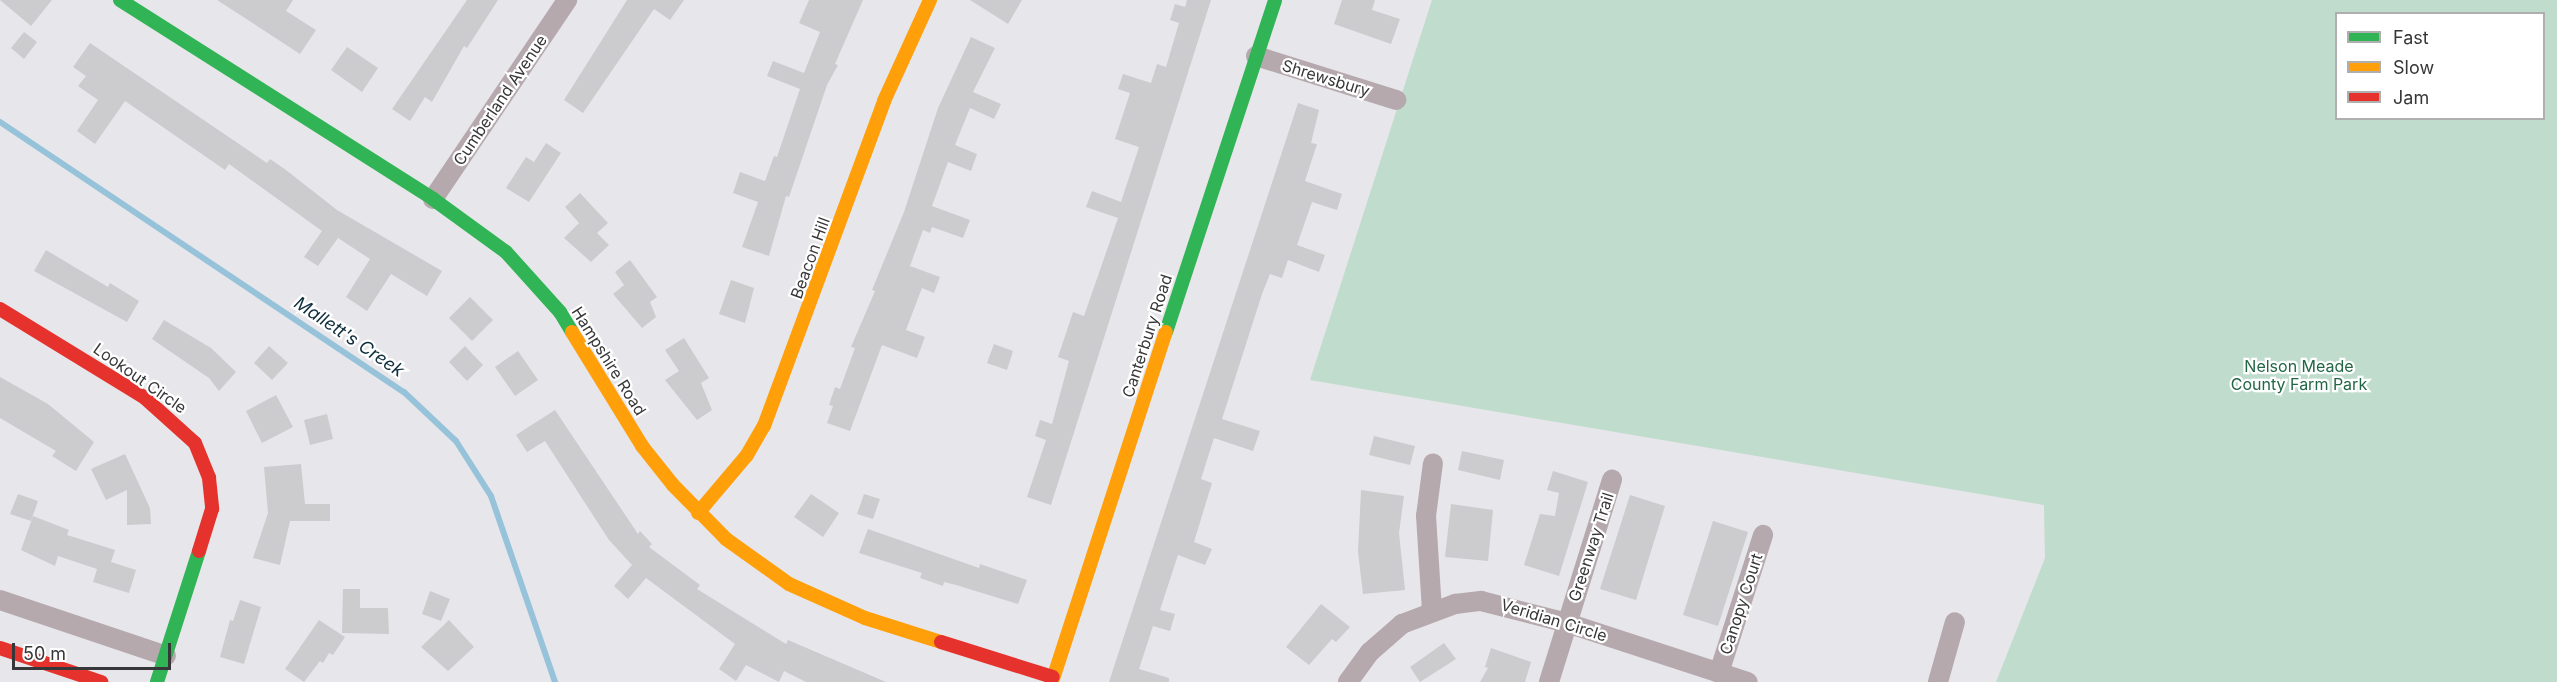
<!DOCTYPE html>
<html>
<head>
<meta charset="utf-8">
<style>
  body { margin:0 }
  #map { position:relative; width:2557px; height:682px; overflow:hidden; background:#e7e6ea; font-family:Inter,sans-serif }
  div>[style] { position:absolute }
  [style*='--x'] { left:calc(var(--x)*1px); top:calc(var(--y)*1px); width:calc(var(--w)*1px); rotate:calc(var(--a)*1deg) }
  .green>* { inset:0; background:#bfdccc }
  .stream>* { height:6px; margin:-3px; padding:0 3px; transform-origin:3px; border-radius:3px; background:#96c3da }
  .building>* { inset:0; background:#ccccce }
  .street>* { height:20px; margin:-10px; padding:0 10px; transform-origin:10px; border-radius:10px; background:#b5a9ae }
  .fast>* { height:14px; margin:-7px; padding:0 7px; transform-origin:7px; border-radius:7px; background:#30b455 }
  .slow>* { height:14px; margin:-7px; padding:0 7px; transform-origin:7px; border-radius:7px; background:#ff9f0a }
  .jam>* { height:14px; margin:-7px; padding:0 7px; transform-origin:7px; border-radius:7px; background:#e5322d }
  span { translate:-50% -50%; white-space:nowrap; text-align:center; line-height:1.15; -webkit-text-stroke:4.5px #fff; paint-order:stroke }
  .street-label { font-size:16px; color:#373739 }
  .park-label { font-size:16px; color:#236644 }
  .water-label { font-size:18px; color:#102f3d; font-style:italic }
  .legend { position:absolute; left:2335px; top:12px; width:210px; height:108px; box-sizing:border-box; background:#fff; border:2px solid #afafb0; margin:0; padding:8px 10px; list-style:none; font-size:18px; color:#373739 }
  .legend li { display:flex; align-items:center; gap:12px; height:30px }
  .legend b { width:30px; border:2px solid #afafb0 }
  .scale { position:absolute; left:12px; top:643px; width:159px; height:27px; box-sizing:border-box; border:3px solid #373739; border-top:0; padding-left:8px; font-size:18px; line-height:21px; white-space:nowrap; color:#373739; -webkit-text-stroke:4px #fff; paint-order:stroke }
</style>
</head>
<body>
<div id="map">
  <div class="green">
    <i style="clip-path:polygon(evenodd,1432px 0,2557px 0,2557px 682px,1996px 682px,2045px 558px,2044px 505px,1310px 380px,1432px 0,2336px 14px,2544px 14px,2544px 118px,2336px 118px,2336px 14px)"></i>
  </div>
  <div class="stream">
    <i style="--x:0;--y:122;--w:486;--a:33.8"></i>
    <i style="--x:404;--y:392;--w:71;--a:43.3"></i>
    <i style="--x:456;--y:441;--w:65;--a:57.5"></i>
    <i style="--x:491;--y:496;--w:197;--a:71"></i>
  </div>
  <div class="building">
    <i style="clip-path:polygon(0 0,52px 0,31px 26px)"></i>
    <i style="clip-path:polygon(217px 0,293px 0,286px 11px,316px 30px,300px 54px)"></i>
    <i style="clip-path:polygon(467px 0,498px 0,467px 48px,464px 46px,432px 102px,425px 97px,410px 121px,392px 109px)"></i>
    <i style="clip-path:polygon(627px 0,684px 0,670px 20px,654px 9px,583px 113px,564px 100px)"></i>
    <i style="clip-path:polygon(809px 0,863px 0,835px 64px,838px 65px,827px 85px,789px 197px,786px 196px,769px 256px,742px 247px,758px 202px,733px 193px,740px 172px,765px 181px,774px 156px,777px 157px,800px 89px,767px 76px,773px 61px,804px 73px,820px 32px,799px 23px)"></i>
    <i style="clip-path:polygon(970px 0,1022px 0,1008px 24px)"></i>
    <i style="clip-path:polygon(1187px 0,1211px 0,1051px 505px,1027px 497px,1046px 440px,1035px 436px,1040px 420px,1052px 424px,1069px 361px,1058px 357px,1073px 312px,1084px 316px,1118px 218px,1086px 207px,1092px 191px,1121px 202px,1139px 147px,1115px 139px,1130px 93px,1118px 89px,1123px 74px,1151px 83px,1157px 64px,1166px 67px,1179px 23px,1170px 20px,1175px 4px,1185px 7px)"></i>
    <i style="clip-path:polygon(1342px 0,1375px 0,1372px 10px,1400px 19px,1391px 44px,1334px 24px)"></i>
    <i style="clip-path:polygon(24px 32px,37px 42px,24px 59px,11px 48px)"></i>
    <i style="clip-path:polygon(971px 37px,995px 48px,973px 92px,1001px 104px,994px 119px,970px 108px,955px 145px,977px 154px,971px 171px,948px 162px,932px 206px,970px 220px,963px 238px,932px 227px,930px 233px,923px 230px,910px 266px,940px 277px,934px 293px,922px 288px,906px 330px,925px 337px,917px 358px,882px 345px,850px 431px,827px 423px,833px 406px,829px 405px,835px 387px,840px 389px,855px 348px,851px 347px,875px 291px,872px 290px,904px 212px,938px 108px)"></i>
    <i style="clip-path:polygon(90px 43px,267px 163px,270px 159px,286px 170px,337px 210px,442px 271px,427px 296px,391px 274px,367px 311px,346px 297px,370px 259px,338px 238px,318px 266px,304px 257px,322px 231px,229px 164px,225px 170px,125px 101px,95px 144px,77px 131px,98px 100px,78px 86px,86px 76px,73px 67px)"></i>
    <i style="clip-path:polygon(347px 47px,378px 68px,362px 92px,331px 70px)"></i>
    <i style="clip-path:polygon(1298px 103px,1319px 110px,1311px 143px,1317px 144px,1305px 181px,1342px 194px,1337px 210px,1312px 202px,1297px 245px,1325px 255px,1319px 272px,1288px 260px,1282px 278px,1270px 274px,1262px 294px,1222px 419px,1260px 431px,1253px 451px,1214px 438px,1201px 479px,1212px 483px,1194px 542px,1212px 549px,1205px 565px,1178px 555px,1160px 610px,1175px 614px,1170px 631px,1153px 626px,1139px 669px,1169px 678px,1169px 682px,1109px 682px)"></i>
    <i style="clip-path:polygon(546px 143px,561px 153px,529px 202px,506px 188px,526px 157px,534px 162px)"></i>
    <i style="clip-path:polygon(580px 193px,608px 223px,597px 233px,609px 245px,591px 262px,564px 238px,579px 223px,565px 207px)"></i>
    <i style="clip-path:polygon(46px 250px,108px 287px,110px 283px,139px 301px,127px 322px,34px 271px)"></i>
    <i style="clip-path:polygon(630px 260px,657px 297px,650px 302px,656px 317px,642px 328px,613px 294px,624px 285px,615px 272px)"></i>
    <i style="clip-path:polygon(731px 280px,754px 288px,745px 323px,719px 314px)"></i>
    <i style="clip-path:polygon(470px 297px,493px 320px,472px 341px,449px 318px)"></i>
    <i style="clip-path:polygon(164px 320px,211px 348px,236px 372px,219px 391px,209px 378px,152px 339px)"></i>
    <i style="clip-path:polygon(684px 338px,709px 378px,701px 383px,712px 410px,697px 420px,665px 380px,679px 371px,665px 350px)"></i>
    <i style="clip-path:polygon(994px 344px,1013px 351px,1007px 370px,987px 363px)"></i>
    <i style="clip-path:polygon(269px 346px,288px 363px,272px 380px,254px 363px)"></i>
    <i style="clip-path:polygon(465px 346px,483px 365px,467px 381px,449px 362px)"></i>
    <i style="clip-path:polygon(518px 351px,538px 380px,515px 396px,495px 367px)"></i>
    <i style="clip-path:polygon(0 377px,48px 404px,94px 442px,76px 471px,52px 456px,56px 451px,0 418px)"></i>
    <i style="clip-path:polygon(276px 395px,293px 427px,262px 443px,246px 411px)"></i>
    <i style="clip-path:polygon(555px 410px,638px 534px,640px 531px,652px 544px,649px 547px,700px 585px,697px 589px,786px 644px,788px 640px,886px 682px,806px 682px,784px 671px,779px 682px,746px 665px,736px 681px,719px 669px,735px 644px,646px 578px,628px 599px,614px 586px,632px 565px,609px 540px,545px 441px,527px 452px,516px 435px)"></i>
    <i style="clip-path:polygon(327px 414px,333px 439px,310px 445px,304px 420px)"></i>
    <i style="clip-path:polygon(1374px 436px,1415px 446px,1410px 465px,1369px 455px)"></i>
    <i style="clip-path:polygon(1462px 451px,1504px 460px,1500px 480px,1458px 470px)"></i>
    <i style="clip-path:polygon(125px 454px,150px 508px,151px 524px,127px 525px,127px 490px,106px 500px,91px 469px)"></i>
    <i style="clip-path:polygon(301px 464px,305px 504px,330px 504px,330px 521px,290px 521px,280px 565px,253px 558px,268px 513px,264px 467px)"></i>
    <i style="clip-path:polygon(1553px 471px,1588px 482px,1559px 576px,1524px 565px,1540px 514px,1555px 516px,1559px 493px,1547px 490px)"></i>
    <i style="clip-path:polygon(1361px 490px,1404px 496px,1399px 533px,1405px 590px,1363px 594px,1358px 552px)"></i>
    <i style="clip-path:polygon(18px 494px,38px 501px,31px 521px,10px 514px)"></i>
    <i style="clip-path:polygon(811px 494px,839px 513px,823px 537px,794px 517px)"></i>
    <i style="clip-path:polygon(864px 494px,880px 499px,873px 519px,857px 514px)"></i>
    <i style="clip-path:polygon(1630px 495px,1665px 506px,1636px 600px,1600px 589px)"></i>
    <i style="clip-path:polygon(1451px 504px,1493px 510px,1488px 561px,1445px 557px)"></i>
    <i style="clip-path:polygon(33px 516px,69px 530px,67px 535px,115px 550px,111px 562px,136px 570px,129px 593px,93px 582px,97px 569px,58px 556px,55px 566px,21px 550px)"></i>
    <i style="clip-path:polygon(1713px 521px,1748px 532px,1718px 626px,1683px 615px)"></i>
    <i style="clip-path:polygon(868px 529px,979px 568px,980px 564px,1027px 580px,1018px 604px,956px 585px,944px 582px,943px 586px,920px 578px,922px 573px,859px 553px)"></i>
    <i style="clip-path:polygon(343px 589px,360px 589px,360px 608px,388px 608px,389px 634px,342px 633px)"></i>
    <i style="clip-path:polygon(430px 591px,450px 599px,441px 621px,422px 614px)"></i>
    <i style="clip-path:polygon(240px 600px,261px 607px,244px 664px,220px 657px,230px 620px,233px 621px)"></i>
    <i style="clip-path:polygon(1321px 604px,1350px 627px,1336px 642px,1332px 639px,1309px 665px,1286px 647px)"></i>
    <i style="clip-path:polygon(319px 620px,345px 637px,333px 655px,329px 653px,323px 663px,320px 661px,304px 682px,285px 669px)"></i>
    <i style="clip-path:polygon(449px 620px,474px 647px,448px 671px,421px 647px)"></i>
    <i style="clip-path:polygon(1444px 643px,1456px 659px,1420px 682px,1410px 667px)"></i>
    <i style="clip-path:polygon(1491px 648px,1531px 662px,1525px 682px,1480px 682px,1488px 668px,1485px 667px)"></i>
  </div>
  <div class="street">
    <i style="--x:1256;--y:56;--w:147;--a:17.4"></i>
    <i style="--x:433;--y:199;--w:240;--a:-56"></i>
    <i style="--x:0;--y:600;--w:175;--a:18.6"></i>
    <i style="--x:1432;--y:611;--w:95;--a:-93.6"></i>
    <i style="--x:1426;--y:516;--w:53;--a:-82.5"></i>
    <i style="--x:1719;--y:673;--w:145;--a:-72.3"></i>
    <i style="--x:1348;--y:682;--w:37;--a:-54"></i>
    <i style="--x:1370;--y:652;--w:43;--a:-41.2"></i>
    <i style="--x:1402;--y:624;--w:57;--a:-20.7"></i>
    <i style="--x:1455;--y:604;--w:26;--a:-7"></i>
    <i style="--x:1481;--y:601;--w:89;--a:14.3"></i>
    <i style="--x:1567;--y:623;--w:190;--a:18.1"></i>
    <i style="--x:1549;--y:682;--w:212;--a:-72.7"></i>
    <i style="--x:1938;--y:682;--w:62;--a:-74.2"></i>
  </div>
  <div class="fast">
    <i style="--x:120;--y:0;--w:371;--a:32.4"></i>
    <i style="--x:433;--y:199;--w:90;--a:36"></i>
    <i style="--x:506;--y:252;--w:81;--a:48"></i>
    <i style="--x:560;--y:312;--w:23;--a:59"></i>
    <i style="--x:1166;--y:332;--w:349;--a:-71.8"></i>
    <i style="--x:157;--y:682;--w:138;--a:-72.2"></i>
  </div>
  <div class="slow">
    <i style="--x:572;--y:332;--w:134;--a:58.4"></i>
    <i style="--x:642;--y:446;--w:50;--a:51.5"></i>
    <i style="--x:673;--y:485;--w:76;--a:45.5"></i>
    <i style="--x:726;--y:539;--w:77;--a:35.5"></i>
    <i style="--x:789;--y:584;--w:83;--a:24.1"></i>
    <i style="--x:865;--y:618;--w:80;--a:17.5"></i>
    <i style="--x:698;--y:513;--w:76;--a:-49.8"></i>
    <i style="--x:747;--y:455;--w:34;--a:-60"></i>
    <i style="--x:764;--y:426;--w:346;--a:-69.7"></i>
    <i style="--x:884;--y:101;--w:111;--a:-65.5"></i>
    <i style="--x:1052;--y:682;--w:368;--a:-72"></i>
  </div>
  <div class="jam">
    <i style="--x:0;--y:309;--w:170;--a:31.5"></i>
    <i style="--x:145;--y:398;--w:67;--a:42"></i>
    <i style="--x:195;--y:443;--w:38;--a:68"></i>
    <i style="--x:209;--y:478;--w:31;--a:84"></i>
    <i style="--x:212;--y:509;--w:44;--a:107.2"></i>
    <i style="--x:941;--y:642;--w:117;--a:17.4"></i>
    <i style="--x:0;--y:648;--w:107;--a:18.6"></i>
  </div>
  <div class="street-label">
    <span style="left:1326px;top:78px;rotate:17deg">Shrewsbury</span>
    <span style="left:500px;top:100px;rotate:-56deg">Cumberland Avenue</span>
    <span style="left:810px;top:258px;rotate:-70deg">Beacon Hill</span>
    <span style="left:1147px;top:336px;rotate:-72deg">Canterbury Road</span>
    <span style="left:609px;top:361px;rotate:58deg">Hampshire Road</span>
    <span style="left:140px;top:378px;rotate:35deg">Lookout Circle</span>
    <span style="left:1591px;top:547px;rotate:-72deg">Greenway Trail</span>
    <span style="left:1741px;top:604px;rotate:-72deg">Canopy Court</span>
    <span style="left:1554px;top:620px;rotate:17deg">Veridian Circle</span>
  </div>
  <div class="park-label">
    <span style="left:2299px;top:375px">Nelson Meade<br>County Farm Park</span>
  </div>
  <div class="water-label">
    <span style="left:349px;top:337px;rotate:34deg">Mallett's Creek</span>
  </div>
  <ul class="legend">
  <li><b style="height:8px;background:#30b455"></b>Fast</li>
  <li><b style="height:8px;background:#ff9f0a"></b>Slow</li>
  <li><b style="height:8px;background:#e5322d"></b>Jam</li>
  </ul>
  <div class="scale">50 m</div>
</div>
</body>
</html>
